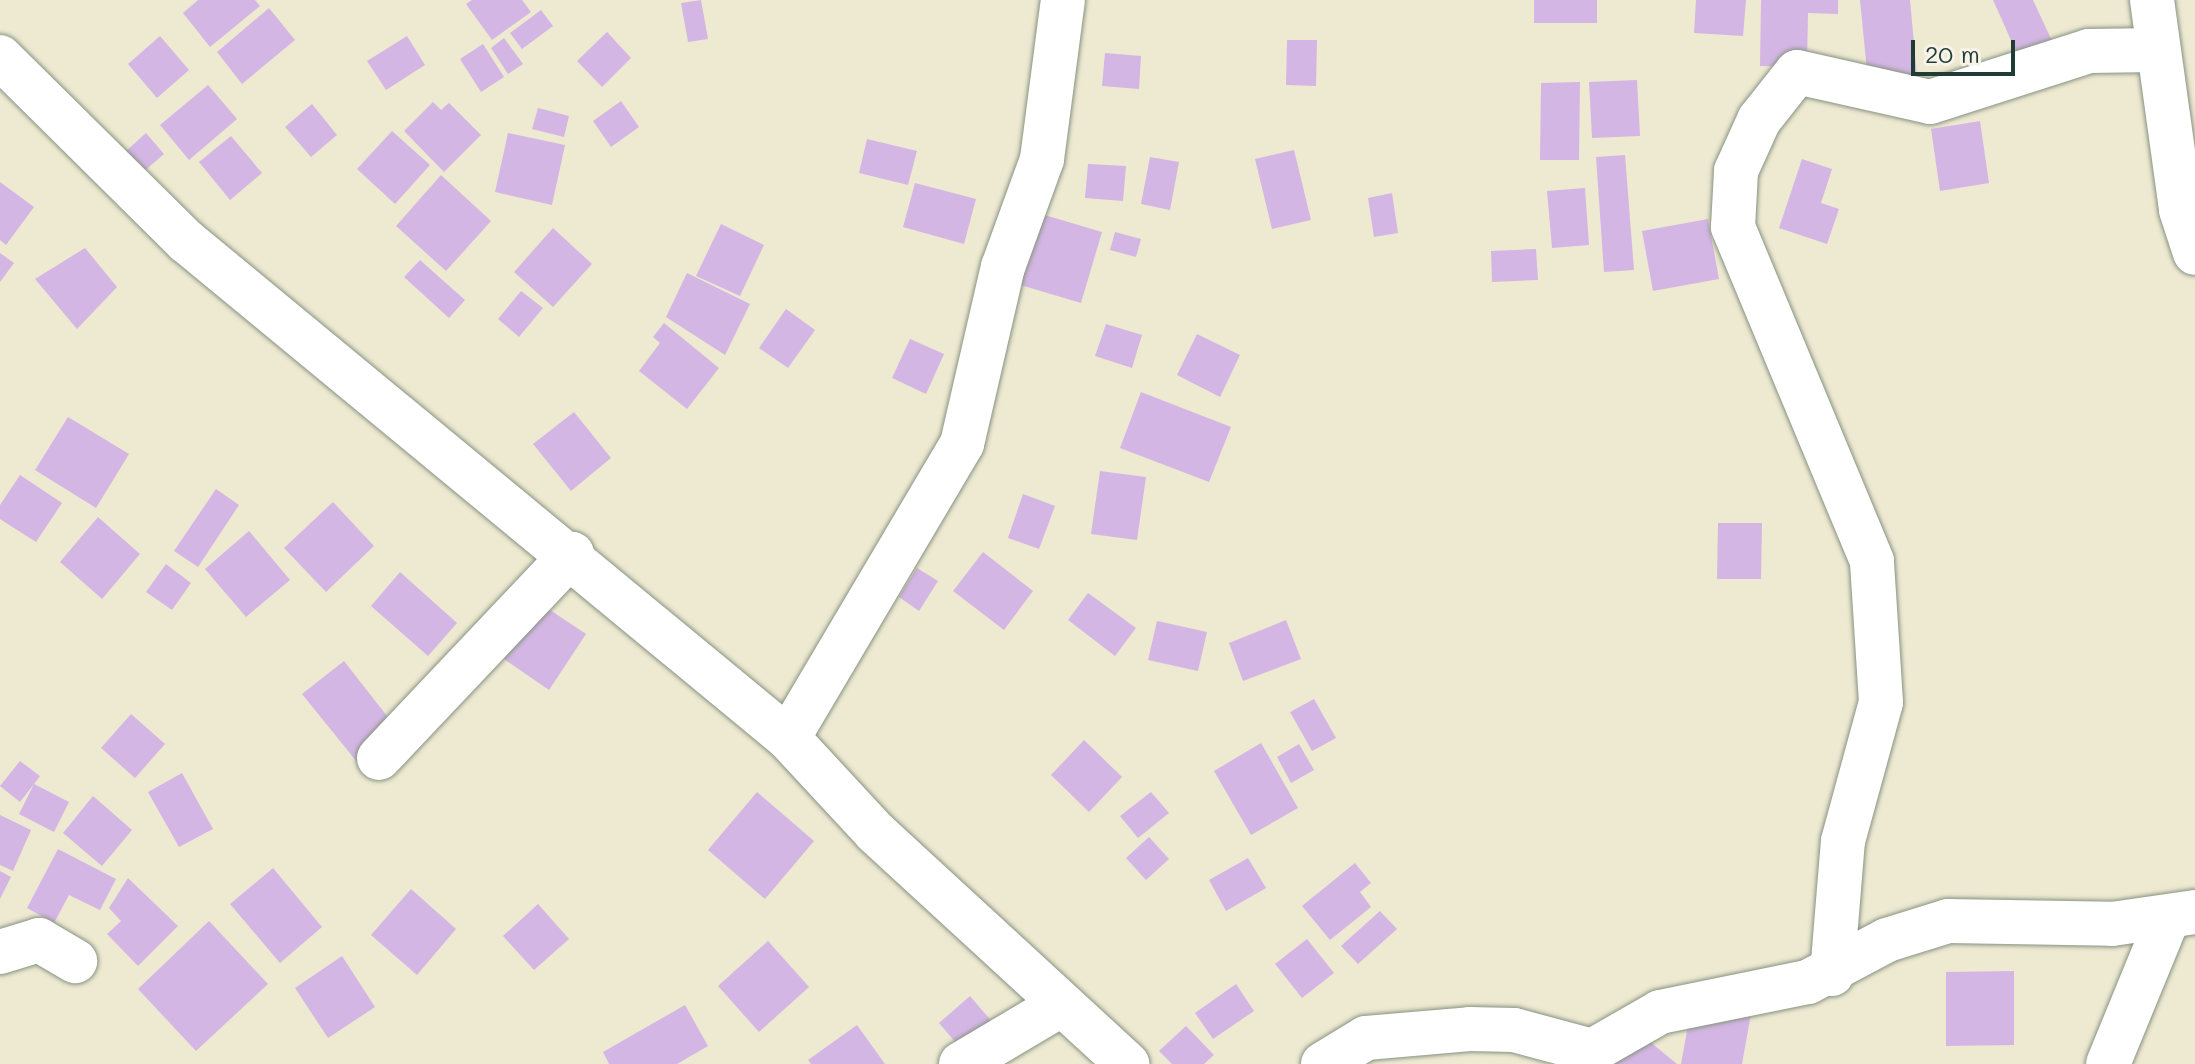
<!DOCTYPE html>
<html>
<head>
<meta charset="utf-8">
<style>
  body { margin:0 }
  #map { position:relative; width:2195px; height:1064px; overflow:hidden; background:#eee9d1; font-family:Mali,sans-serif }
  div>[style] { position:absolute }
  [style*='--x'] { left:calc(var(--x)*1px); top:calc(var(--y)*1px); width:calc(var(--w)*1px); rotate:calc(var(--a)*1deg) }
  .building>* { inset:0; background:#d4b6e4 }
  .roads { filter:drop-shadow(0 0 2px #869382) drop-shadow(0 0 2px #869382) }
  .minor>* { height:44px; margin:-22px; padding:0 22px; transform-origin:22px; border-radius:22px; background:#fff }
  span { translate:-50% -50%; white-space:nowrap; text-align:center; line-height:1.15; -webkit-text-stroke:8px #f7f3e8; paint-order:stroke }
  .scale { position:absolute; left:1911px; top:40px; width:104px; height:36px; box-sizing:border-box; border:4px solid #1f3d34; border-top:0; padding-left:10px; font-size:24px; line-height:28px; white-space:nowrap; color:#1f3d34; -webkit-text-stroke:6px #f7f3e8; paint-order:stroke }
</style>
</head>
<body>
<div id="map">
  <div class="building">
    <i style="clip-path:polygon(198px 0,255px 0,260px 6px,210px 47px,183px 13px)"></i>
    <i style="clip-path:polygon(472px 0,522px 0,531px 12px,492px 40px,466px 4px)"></i>
    <i style="clip-path:polygon(701px 0,708px 39px,688px 42px,681px 3px)"></i>
    <i style="clip-path:polygon(1534px 0,1597px 0,1597px 23px,1534px 23px)"></i>
    <i style="clip-path:polygon(1696px 0,1746px 0,1743px 36px,1694px 33px)"></i>
    <i style="clip-path:polygon(1761px 0,1838px 0,1838px 14px,1808px 13px,1807px 67px,1760px 66px)"></i>
    <i style="clip-path:polygon(1860px 0,1910px 0,1917px 76px,1868px 81px)"></i>
    <i style="clip-path:polygon(1993px 0,2033px 0,2053px 43px,2019px 58px)"></i>
    <i style="clip-path:polygon(269px 8px,295px 40px,242px 84px,217px 52px)"></i>
    <i style="clip-path:polygon(541px 10px,553px 26px,522px 49px,510px 33px)"></i>
    <i style="clip-path:polygon(607px 32px,631px 58px,602px 87px,577px 61px)"></i>
    <i style="clip-path:polygon(160px 36px,189px 70px,157px 98px,128px 64px)"></i>
    <i style="clip-path:polygon(407px 36px,425px 65px,386px 90px,367px 61px)"></i>
    <i style="clip-path:polygon(504px 38px,523px 64px,508px 74px,491px 48px)"></i>
    <i style="clip-path:polygon(1287px 40px,1317px 40px,1316px 86px,1286px 85px)"></i>
    <i style="clip-path:polygon(483px 44px,504px 77px,481px 92px,460px 59px)"></i>
    <i style="clip-path:polygon(1105px 53px,1141px 56px,1139px 89px,1102px 86px)"></i>
    <i style="clip-path:polygon(1637px 80px,1640px 136px,1592px 138px,1589px 82px)"></i>
    <i style="clip-path:polygon(1580px 82px,1579px 160px,1540px 160px,1541px 83px)"></i>
    <i style="clip-path:polygon(208px 85px,237px 119px,189px 160px,160px 125px)"></i>
    <i style="clip-path:polygon(621px 101px,639px 127px,611px 147px,593px 121px)"></i>
    <i style="clip-path:polygon(433px 102px,441px 110px,449px 103px,481px 135px,444px 172px,404px 131px)"></i>
    <i style="clip-path:polygon(312px 104px,337px 135px,311px 157px,285px 127px)"></i>
    <i style="clip-path:polygon(538px 108px,569px 116px,564px 137px,532px 129px)"></i>
    <i style="clip-path:polygon(1980px 121px,1989px 183px,1940px 191px,1931px 129px)"></i>
    <i style="clip-path:polygon(392px 131px,430px 165px,395px 204px,357px 169px)"></i>
    <i style="clip-path:polygon(146px 133px,164px 154px,142px 173px,125px 152px)"></i>
    <i style="clip-path:polygon(508px 133px,565px 145px,552px 205px,495px 192px)"></i>
    <i style="clip-path:polygon(231px 136px,262px 173px,230px 200px,199px 162px)"></i>
    <i style="clip-path:polygon(867px 139px,917px 151px,908px 185px,859px 173px)"></i>
    <i style="clip-path:polygon(1294px 150px,1311px 220px,1272px 229px,1255px 159px)"></i>
    <i style="clip-path:polygon(1625px 155px,1634px 270px,1604px 272px,1596px 157px)"></i>
    <i style="clip-path:polygon(1150px 157px,1179px 162px,1170px 210px,1141px 204px)"></i>
    <i style="clip-path:polygon(1802px 159px,1832px 169px,1821px 203px,1839px 209px,1827px 244px,1779px 228px)"></i>
    <i style="clip-path:polygon(1088px 164px,1126px 166px,1123px 201px,1085px 198px)"></i>
    <i style="clip-path:polygon(441px 175px,491px 221px,446px 271px,396px 226px)"></i>
    <i style="clip-path:polygon(0 182px,34px 207px,6px 245px,0 240px)"></i>
    <i style="clip-path:polygon(915px 183px,976px 199px,964px 244px,903px 227px)"></i>
    <i style="clip-path:polygon(1585px 188px,1589px 245px,1552px 248px,1547px 191px)"></i>
    <i style="clip-path:polygon(1392px 193px,1398px 233px,1374px 237px,1368px 198px)"></i>
    <i style="clip-path:polygon(1038px 213px,1102px 232px,1081px 303px,1017px 284px)"></i>
    <i style="clip-path:polygon(1708px 219px,1719px 279px,1653px 291px,1642px 231px)"></i>
    <i style="clip-path:polygon(721px 224px,764px 245px,740px 296px,696px 276px)"></i>
    <i style="clip-path:polygon(553px 228px,592px 264px,553px 307px,514px 272px)"></i>
    <i style="clip-path:polygon(1115px 232px,1141px 239px,1136px 257px,1110px 250px)"></i>
    <i style="clip-path:polygon(85px 248px,117px 287px,77px 329px,35px 279px)"></i>
    <i style="clip-path:polygon(1536px 249px,1538px 280px,1492px 282px,1491px 251px)"></i>
    <i style="clip-path:polygon(0 253px,14px 263px,0 282px)"></i>
    <i style="clip-path:polygon(420px 260px,465px 300px,449px 318px,404px 277px)"></i>
    <i style="clip-path:polygon(687px 273px,750px 304px,725px 355px,666px 317px)"></i>
    <i style="clip-path:polygon(521px 291px,543px 308px,519px 337px,498px 319px)"></i>
    <i style="clip-path:polygon(786px 309px,815px 330px,788px 368px,759px 348px)"></i>
    <i style="clip-path:polygon(664px 323px,719px 368px,687px 409px,639px 371px,660px 343px,653px 337px)"></i>
    <i style="clip-path:polygon(1106px 324px,1142px 335px,1132px 368px,1095px 356px)"></i>
    <i style="clip-path:polygon(1197px 334px,1240px 355px,1220px 397px,1177px 375px)"></i>
    <i style="clip-path:polygon(910px 339px,944px 354px,926px 394px,892px 378px)"></i>
    <i style="clip-path:polygon(1141px 392px,1231px 427px,1209px 482px,1120px 448px)"></i>
    <i style="clip-path:polygon(574px 412px,611px 458px,571px 491px,533px 444px)"></i>
    <i style="clip-path:polygon(68px 417px,129px 454px,96px 508px,35px 470px)"></i>
    <i style="clip-path:polygon(1100px 471px,1146px 477px,1137px 540px,1091px 534px)"></i>
    <i style="clip-path:polygon(20px 475px,62px 503px,36px 542px,0 519px,0 505px)"></i>
    <i style="clip-path:polygon(216px 489px,239px 505px,198px 567px,174px 551px)"></i>
    <i style="clip-path:polygon(1023px 494px,1055px 506px,1039px 549px,1008px 538px)"></i>
    <i style="clip-path:polygon(333px 502px,374px 546px,326px 592px,284px 548px)"></i>
    <i style="clip-path:polygon(98px 517px,140px 554px,102px 599px,60px 562px)"></i>
    <i style="clip-path:polygon(1718px 523px,1762px 523px,1761px 579px,1717px 579px)"></i>
    <i style="clip-path:polygon(249px 531px,290px 580px,246px 617px,205px 569px)"></i>
    <i style="clip-path:polygon(983px 552px,1033px 591px,1004px 630px,953px 591px)"></i>
    <i style="clip-path:polygon(166px 564px,191px 583px,172px 610px,146px 592px)"></i>
    <i style="clip-path:polygon(917px 568px,938px 581px,919px 611px,899px 597px)"></i>
    <i style="clip-path:polygon(400px 572px,457px 623px,428px 656px,371px 606px)"></i>
    <i style="clip-path:polygon(1088px 593px,1136px 628px,1115px 656px,1068px 620px)"></i>
    <i style="clip-path:polygon(541px 604px,586px 634px,549px 690px,504px 659px)"></i>
    <i style="clip-path:polygon(1286px 620px,1301px 659px,1243px 681px,1229px 643px)"></i>
    <i style="clip-path:polygon(1157px 621px,1207px 632px,1198px 671px,1148px 660px)"></i>
    <i style="clip-path:polygon(344px 661px,398px 730px,357px 762px,302px 694px)"></i>
    <i style="clip-path:polygon(1314px 699px,1336px 738px,1312px 751px,1290px 712px)"></i>
    <i style="clip-path:polygon(131px 714px,165px 744px,135px 778px,101px 748px)"></i>
    <i style="clip-path:polygon(1084px 740px,1122px 777px,1089px 812px,1051px 775px)"></i>
    <i style="clip-path:polygon(1261px 743px,1298px 808px,1251px 835px,1214px 771px)"></i>
    <i style="clip-path:polygon(1299px 744px,1314px 770px,1291px 783px,1277px 757px)"></i>
    <i style="clip-path:polygon(20px 761px,40px 776px,34px 784px,69px 802px,54px 832px,19px 814px,34px 784px,20px 802px,0 786px)"></i>
    <i style="clip-path:polygon(182px 773px,213px 829px,179px 847px,148px 792px)"></i>
    <i style="clip-path:polygon(757px 792px,814px 841px,765px 899px,708px 850px)"></i>
    <i style="clip-path:polygon(1151px 792px,1169px 813px,1138px 838px,1120px 816px)"></i>
    <i style="clip-path:polygon(93px 796px,132px 830px,102px 866px,63px 833px)"></i>
    <i style="clip-path:polygon(0 815px,31px 830px,13px 871px,0 865px)"></i>
    <i style="clip-path:polygon(1149px 837px,1169px 859px,1146px 880px,1126px 858px)"></i>
    <i style="clip-path:polygon(58px 849px,116px 879px,100px 910px,69px 895px,54px 923px,27px 908px)"></i>
    <i style="clip-path:polygon(1248px 858px,1266px 888px,1226px 911px,1209px 880px)"></i>
    <i style="clip-path:polygon(1355px 863px,1371px 883px,1360px 892px,1371px 907px,1330px 940px,1302px 906px)"></i>
    <i style="clip-path:polygon(273px 868px,322px 927px,280px 963px,230px 904px)"></i>
    <i style="clip-path:polygon(0 871px,11px 877px,0 899px)"></i>
    <i style="clip-path:polygon(128px 878px,178px 926px,138px 966px,107px 934px,121px 921px,109px 908px)"></i>
    <i style="clip-path:polygon(411px 889px,456px 929px,417px 975px,371px 935px)"></i>
    <i style="clip-path:polygon(538px 904px,569px 939px,534px 970px,503px 936px)"></i>
    <i style="clip-path:polygon(1380px 911px,1397px 929px,1358px 964px,1341px 946px)"></i>
    <i style="clip-path:polygon(209px 921px,268px 984px,196px 1051px,138px 989px)"></i>
    <i style="clip-path:polygon(1307px 939px,1334px 973px,1302px 998px,1275px 964px)"></i>
    <i style="clip-path:polygon(768px 941px,809px 987px,759px 1032px,718px 986px)"></i>
    <i style="clip-path:polygon(342px 956px,375px 1007px,328px 1038px,295px 988px)"></i>
    <i style="clip-path:polygon(2014px 971px,2014px 1045px,1946px 1046px,1946px 972px)"></i>
    <i style="clip-path:polygon(1236px 984px,1254px 1011px,1213px 1039px,1195px 1013px)"></i>
    <i style="clip-path:polygon(970px 996px,999px 1030px,968px 1057px,939px 1023px)"></i>
    <i style="clip-path:polygon(1692px 1003px,1751px 1014px,1742px 1064px,1681px 1064px)"></i>
    <i style="clip-path:polygon(685px 1005px,708px 1046px,677px 1064px,609px 1064px,603px 1052px)"></i>
    <i style="clip-path:polygon(857px 1025px,885px 1064px,811px 1064px,808px 1060px)"></i>
    <i style="clip-path:polygon(1186px 1026px,1214px 1055px,1204px 1064px,1172px 1064px,1159px 1051px)"></i>
    <i style="clip-path:polygon(1638px 1032px,1677px 1064px,1612px 1064px)"></i>
  </div>
  <div class="roads">
    <div class="minor">
      <i style="--x:2152;--y:0;--w:212;--a:82.1"></i>
      <i style="--x:2181;--y:210;--w:45;--a:72"></i>
      <i style="--x:0;--y:57;--w:262;--a:44.7"></i>
      <i style="--x:186;--y:241;--w:781;--a:39.54"></i>
      <i style="--x:788;--y:738;--w:128;--a:47.2"></i>
      <i style="--x:875;--y:832;--w:343;--a:42.6"></i>
      <i style="--x:788;--y:738;--w:342;--a:-59.4"></i>
      <i style="--x:962;--y:444;--w:182;--a:-77"></i>
      <i style="--x:1003;--y:267;--w:115;--a:-70.1"></i>
      <i style="--x:1042;--y:159;--w:160;--a:-82.5"></i>
      <i style="--x:379;--y:758;--w:281;--a:-46.6"></i>
      <i style="--x:0;--y:952;--w:41;--a:-17.1"></i>
      <i style="--x:39;--y:940;--w:42;--a:30.3"></i>
      <i style="--x:1832;--y:974;--w:133;--a:-85.3"></i>
      <i style="--x:1843;--y:841;--w:144;--a:-74.7"></i>
      <i style="--x:1881;--y:702;--w:141;--a:-93.7"></i>
      <i style="--x:1872;--y:561;--w:362;--a:-112.6"></i>
      <i style="--x:1733;--y:227;--w:56;--a:-86.9"></i>
      <i style="--x:1736;--y:171;--w:56;--a:-65.7"></i>
      <i style="--x:1759;--y:120;--w:61;--a:-51.6"></i>
      <i style="--x:1797;--y:72;--w:136;--a:12.7"></i>
      <i style="--x:1930;--y:102;--w:167;--a:-17.8"></i>
      <i style="--x:2089;--y:51;--w:69;--a:-0.8"></i>
      <i style="--x:961;--y:1064;--w:117;--a:-30.7"></i>
      <i style="--x:1323;--y:1064;--w:50;--a:-31.2"></i>
      <i style="--x:1366;--y:1038;--w:104;--a:-4.9"></i>
      <i style="--x:1470;--y:1029;--w:44;--a:1.3"></i>
      <i style="--x:1514;--y:1030;--w:81;--a:15.1"></i>
      <i style="--x:1592;--y:1051;--w:78;--a:-29.8"></i>
      <i style="--x:1660;--y:1012;--w:151;--a:-11.5"></i>
      <i style="--x:1808;--y:982;--w:89;--a:-28"></i>
      <i style="--x:1887;--y:940;--w:64;--a:-17.3"></i>
      <i style="--x:1948;--y:921;--w:164;--a:1"></i>
      <i style="--x:2112;--y:924;--w:84;--a:-8.2"></i>
      <i style="--x:2108;--y:1064;--w:156;--a:-67.7"></i>
    </div>
  </div>
  <div class="scale">20 m</div>
</div>
</body>
</html>
